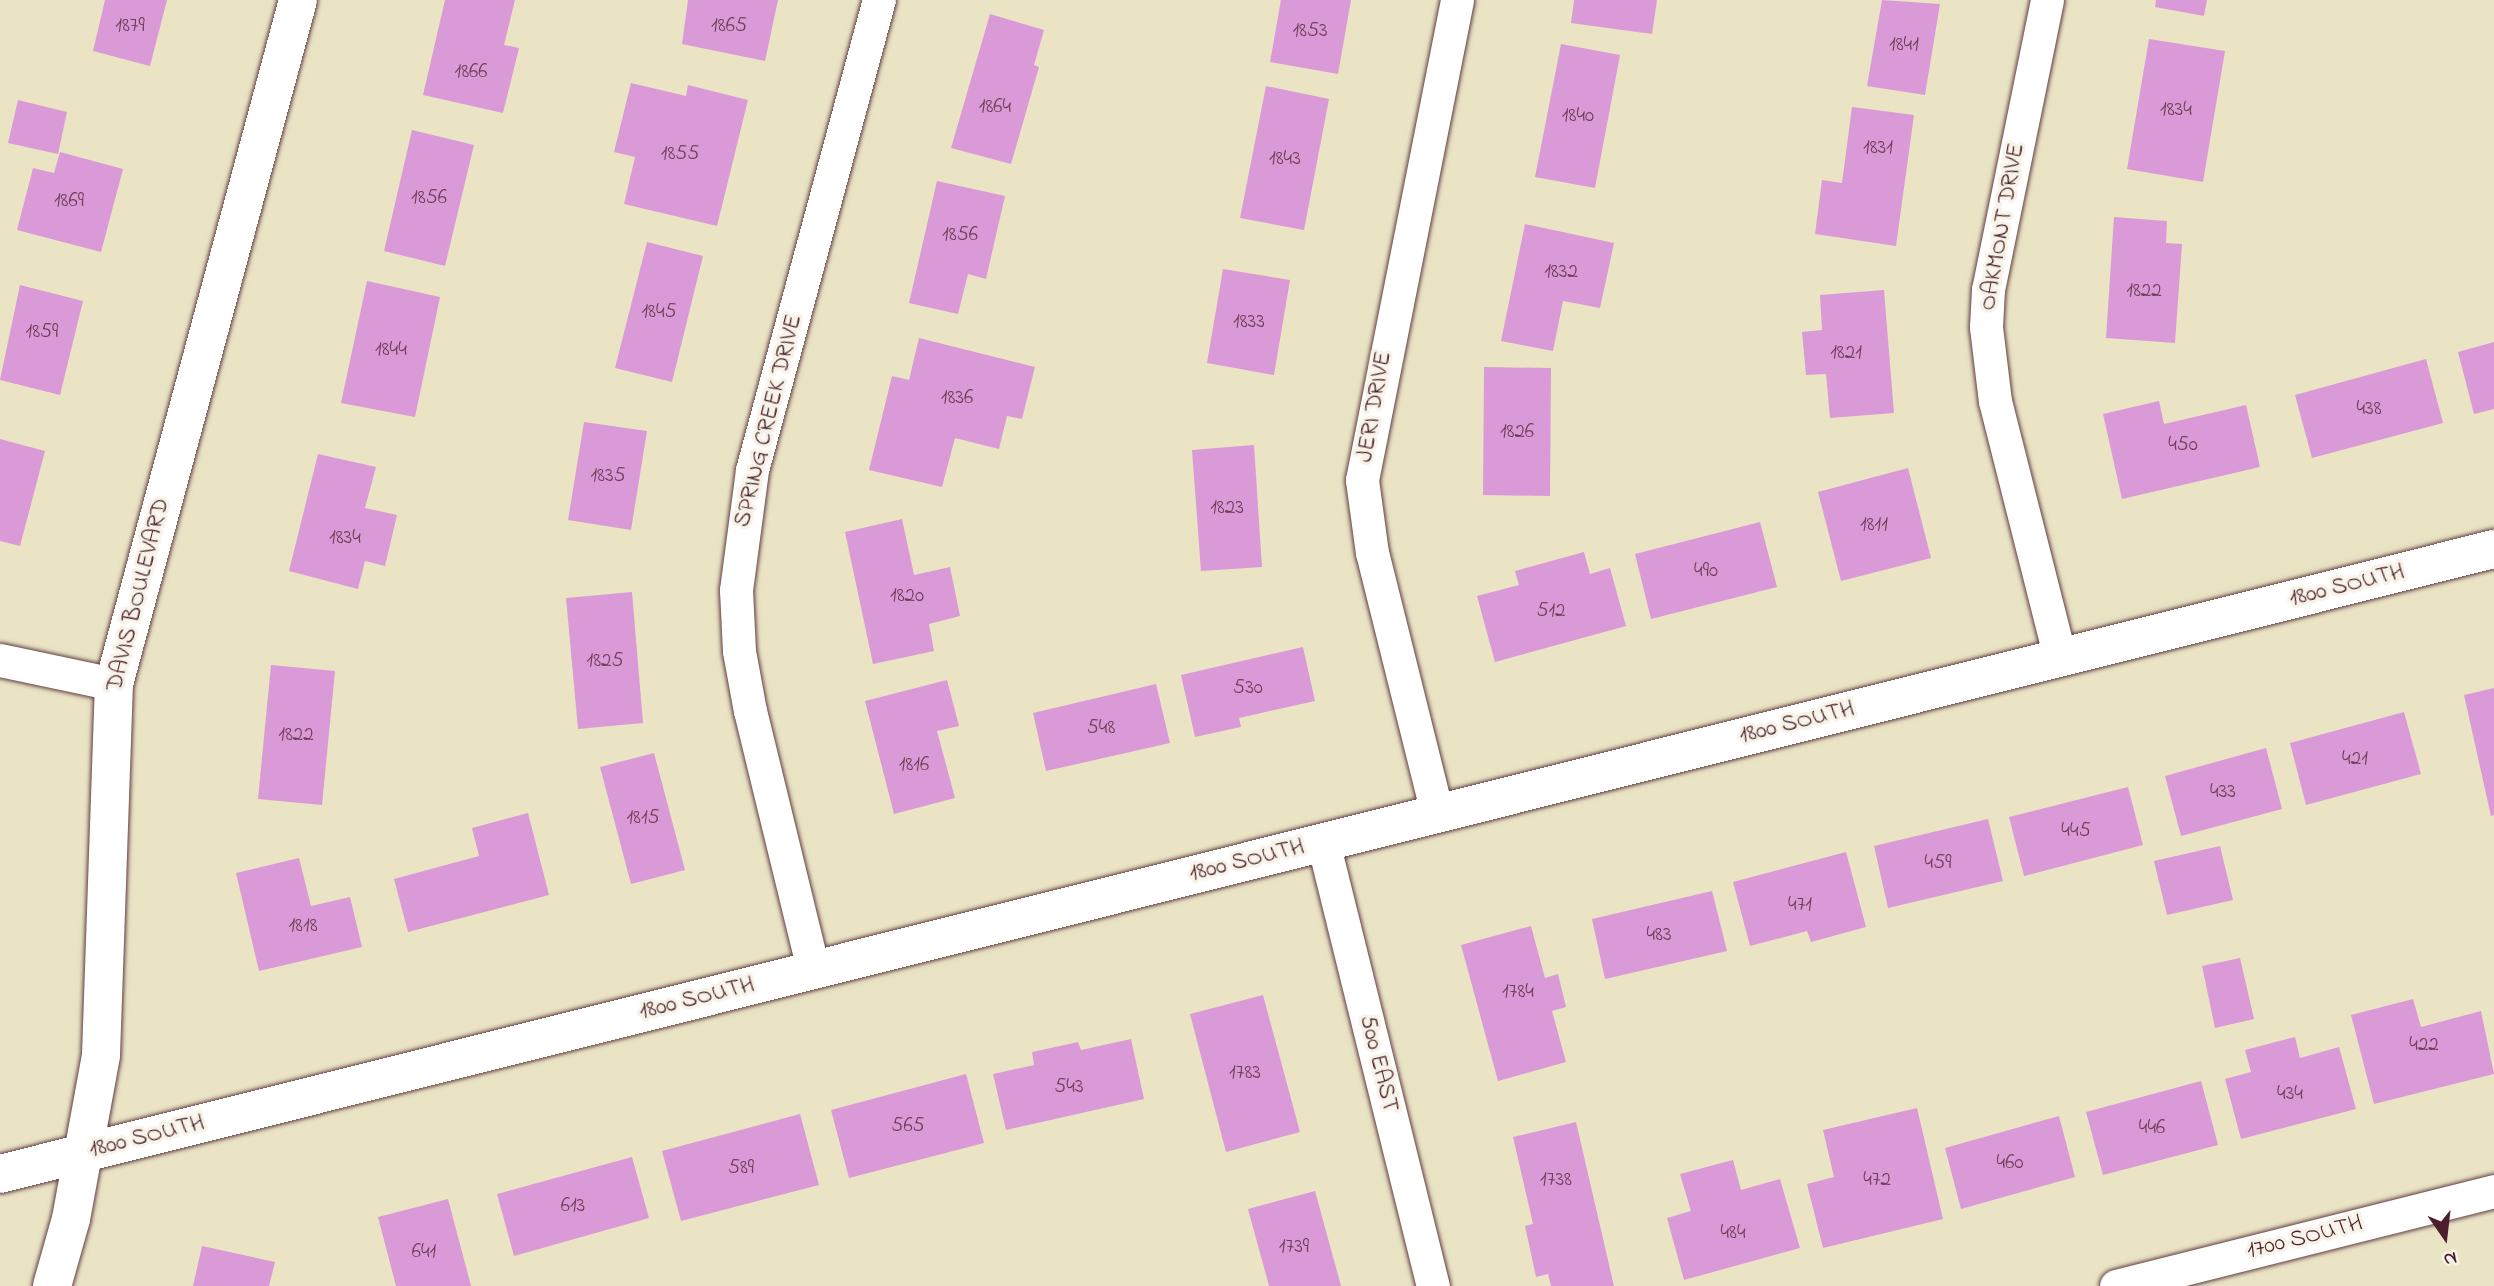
<!DOCTYPE html>
<html>
<head>
<meta charset="utf-8">
<style>
  body { margin:0 }
  #map { position:relative; width:2494px; height:1286px; overflow:hidden; background:#eae4c5; font-family:"Indie Flower",sans-serif }
  div>[style] { position:absolute }
  [style*='--x'] { left:calc(var(--x)*1px); top:calc(var(--y)*1px); width:calc(var(--w)*1px); rotate:calc(var(--a)*1deg) }
  .building>* { inset:0; background:#da9ad7 }
  .roads { filter:drop-shadow(0 0 2px #623d42) drop-shadow(0 0 2px #623d42) }
  .minor>* { height:33px; margin:-16.5px; padding:0 16.5px; transform-origin:16.5px; border-radius:16.5px; background:#fff }
  .tertiary>* { height:38px; margin:-19px; padding:0 19px; transform-origin:19px; border-radius:19px; background:#fff }
  .secondary>* { height:38px; margin:-19px; padding:0 19px; transform-origin:19px; border-radius:19px; background:#fff }
  span { translate:-50% -50%; white-space:nowrap; text-align:center; line-height:1.15; -webkit-text-stroke:7px #f7f3e8; paint-order:stroke }
  .number-label { font-size:21px; color:#6e3e56 }
  .number-label span { -webkit-text-stroke-width:0 }
  .street-label { font-size:24px; color:#4a1f2b }
  .north { position:absolute; left:2410px; top:1202px; width:70px; height:70px; -webkit-text-stroke:5px #f7f3e8; paint-order:stroke; rotate:166deg; font-size:19px; font-weight:700; line-height:28px; text-align:center; color:#4a1f2b }
  .north::after { content:''; display:block; margin:auto; width:24px; height:32px; background:#4a1f2b; clip-path:polygon(50% 0,100% 100%,50% 72%,0 100%) }
</style>
</head>
<body>
<div id="map">
  <div class="building">
    <i style="clip-path:polygon(105px 0,167px 0,150px 66px,93px 51px)"></i>
    <i style="clip-path:polygon(445px 0,515px 0,504px 45px,519px 48px,503px 113px,423px 95px)"></i>
    <i style="clip-path:polygon(688px 0,778px 0,765px 61px,682px 44px)"></i>
    <i style="clip-path:polygon(1281px 0,1351px 0,1338px 74px,1270px 62px)"></i>
    <i style="clip-path:polygon(1574px 0,1657px 0,1652px 34px,1571px 23px)"></i>
    <i style="clip-path:polygon(1882px 0,1940px 4px,1925px 95px,1867px 86px)"></i>
    <i style="clip-path:polygon(2156px 0,2207px 0,2204px 16px,2155px 7px)"></i>
    <i style="clip-path:polygon(990px 14px,1044px 30px,1034px 65px,1039px 67px,1011px 164px,951px 148px)"></i>
    <i style="clip-path:polygon(2149px 39px,2225px 51px,2203px 182px,2127px 169px)"></i>
    <i style="clip-path:polygon(1561px 44px,1620px 55px,1595px 188px,1535px 177px)"></i>
    <i style="clip-path:polygon(631px 83px,686px 96px,688px 85px,748px 100px,717px 226px,624px 204px,635px 157px,614px 152px)"></i>
    <i style="clip-path:polygon(1266px 86px,1329px 99px,1304px 230px,1240px 218px)"></i>
    <i style="clip-path:polygon(18px 100px,67px 112px,58px 154px,8px 143px)"></i>
    <i style="clip-path:polygon(1852px 107px,1914px 115px,1896px 246px,1815px 234px,1822px 180px,1842px 183px)"></i>
    <i style="clip-path:polygon(412px 130px,474px 145px,445px 266px,384px 251px)"></i>
    <i style="clip-path:polygon(60px 152px,123px 169px,101px 252px,17px 230px,33px 168px,54px 173px)"></i>
    <i style="clip-path:polygon(937px 181px,1005px 196px,986px 279px,968px 274px,958px 314px,909px 303px)"></i>
    <i style="clip-path:polygon(2114px 217px,2167px 221px,2166px 243px,2182px 244px,2175px 343px,2106px 338px)"></i>
    <i style="clip-path:polygon(1525px 224px,1614px 243px,1600px 308px,1563px 301px,1553px 351px,1501px 341px)"></i>
    <i style="clip-path:polygon(647px 242px,703px 256px,672px 382px,615px 368px)"></i>
    <i style="clip-path:polygon(1223px 269px,1290px 280px,1274px 375px,1207px 363px)"></i>
    <i style="clip-path:polygon(367px 281px,440px 297px,415px 417px,341px 403px)"></i>
    <i style="clip-path:polygon(20px 285px,83px 301px,60px 395px,0 380px)"></i>
    <i style="clip-path:polygon(1884px 290px,1894px 413px,1830px 418px,1826px 374px,1806px 375px,1802px 332px,1822px 330px,1820px 295px)"></i>
    <i style="clip-path:polygon(919px 338px,1035px 367px,1022px 419px,1007px 416px,999px 449px,955px 438px,942px 487px,869px 470px,892px 376px,909px 380px)"></i>
    <i style="clip-path:polygon(2494px 342px,2494px 409px,2474px 414px,2458px 352px)"></i>
    <i style="clip-path:polygon(2426px 359px,2443px 423px,2312px 458px,2295px 395px)"></i>
    <i style="clip-path:polygon(1484px 367px,1551px 368px,1550px 496px,1483px 495px)"></i>
    <i style="clip-path:polygon(2159px 401px,2164px 424px,2246px 405px,2260px 467px,2122px 499px,2103px 414px)"></i>
    <i style="clip-path:polygon(584px 422px,647px 431px,631px 530px,568px 520px)"></i>
    <i style="clip-path:polygon(0 439px,45px 451px,20px 546px,0 541px)"></i>
    <i style="clip-path:polygon(1254px 445px,1262px 567px,1201px 571px,1192px 450px)"></i>
    <i style="clip-path:polygon(318px 454px,376px 467px,365px 508px,397px 515px,385px 566px,365px 561px,358px 589px,289px 571px)"></i>
    <i style="clip-path:polygon(1908px 468px,1931px 558px,1841px 581px,1818px 492px)"></i>
    <i style="clip-path:polygon(902px 519px,914px 575px,950px 567px,960px 616px,929px 624px,934px 651px,873px 664px,845px 532px)"></i>
    <i style="clip-path:polygon(1760px 522px,1777px 587px,1651px 619px,1635px 554px)"></i>
    <i style="clip-path:polygon(1584px 552px,1590px 574px,1610px 568px,1626px 626px,1495px 662px,1477px 596px,1519px 585px,1515px 571px)"></i>
    <i style="clip-path:polygon(632px 592px,643px 723px,578px 729px,566px 598px)"></i>
    <i style="clip-path:polygon(1303px 647px,1315px 701px,1239px 718px,1241px 727px,1195px 737px,1181px 675px)"></i>
    <i style="clip-path:polygon(271px 665px,335px 671px,322px 805px,258px 799px)"></i>
    <i style="clip-path:polygon(947px 680px,959px 726px,937px 731px,955px 798px,894px 814px,865px 701px)"></i>
    <i style="clip-path:polygon(1156px 684px,1170px 743px,1046px 771px,1033px 713px)"></i>
    <i style="clip-path:polygon(2494px 688px,2494px 815px,2491px 816px,2464px 695px)"></i>
    <i style="clip-path:polygon(2404px 712px,2421px 774px,2306px 805px,2290px 743px)"></i>
    <i style="clip-path:polygon(2266px 748px,2282px 809px,2181px 836px,2165px 776px)"></i>
    <i style="clip-path:polygon(654px 753px,685px 870px,631px 884px,600px 767px)"></i>
    <i style="clip-path:polygon(2128px 787px,2143px 845px,2024px 876px,2009px 817px)"></i>
    <i style="clip-path:polygon(528px 813px,549px 895px,408px 932px,394px 879px,479px 856px,472px 828px)"></i>
    <i style="clip-path:polygon(1988px 819px,2003px 881px,1888px 908px,1874px 846px)"></i>
    <i style="clip-path:polygon(2220px 846px,2233px 900px,2167px 915px,2154px 861px)"></i>
    <i style="clip-path:polygon(1846px 852px,1866px 927px,1811px 942px,1807px 931px,1750px 946px,1733px 882px)"></i>
    <i style="clip-path:polygon(299px 858px,311px 906px,350px 897px,362px 947px,259px 971px,236px 873px)"></i>
    <i style="clip-path:polygon(1712px 891px,1727px 951px,1605px 979px,1592px 919px)"></i>
    <i style="clip-path:polygon(1531px 926px,1545px 978px,1558px 974px,1566px 1007px,1552px 1011px,1566px 1062px,1498px 1081px,1461px 945px)"></i>
    <i style="clip-path:polygon(2240px 958px,2254px 1019px,2215px 1028px,2202px 966px)"></i>
    <i style="clip-path:polygon(1263px 995px,1300px 1132px,1226px 1152px,1190px 1014px)"></i>
    <i style="clip-path:polygon(2413px 999px,2421px 1027px,2481px 1011px,2494px 1074px,2374px 1104px,2351px 1015px)"></i>
    <i style="clip-path:polygon(2295px 1037px,2300px 1058px,2339px 1047px,2356px 1109px,2241px 1139px,2225px 1079px,2251px 1072px,2245px 1050px)"></i>
    <i style="clip-path:polygon(1131px 1039px,1144px 1099px,1006px 1130px,993px 1074px,1034px 1065px,1032px 1052px,1078px 1042px,1081px 1050px)"></i>
    <i style="clip-path:polygon(966px 1074px,984px 1143px,849px 1178px,831px 1110px)"></i>
    <i style="clip-path:polygon(2201px 1081px,2218px 1145px,2103px 1175px,2086px 1112px)"></i>
    <i style="clip-path:polygon(1917px 1108px,1943px 1219px,1823px 1248px,1807px 1184px,1834px 1177px,1823px 1130px)"></i>
    <i style="clip-path:polygon(800px 1114px,819px 1185px,681px 1221px,662px 1151px)"></i>
    <i style="clip-path:polygon(2059px 1116px,2075px 1177px,1961px 1209px,1945px 1148px)"></i>
    <i style="clip-path:polygon(1576px 1122px,1614px 1286px,1551px 1286px,1548px 1274px,1536px 1277px,1525px 1226px,1533px 1224px,1513px 1137px)"></i>
    <i style="clip-path:polygon(632px 1157px,649px 1218px,514px 1256px,497px 1194px)"></i>
    <i style="clip-path:polygon(1733px 1160px,1741px 1190px,1780px 1179px,1800px 1248px,1684px 1280px,1667px 1218px,1691px 1211px,1680px 1174px)"></i>
    <i style="clip-path:polygon(1315px 1191px,1341px 1286px,1269px 1286px,1248px 1209px)"></i>
    <i style="clip-path:polygon(448px 1199px,471px 1286px,396px 1286px,378px 1217px)"></i>
    <i style="clip-path:polygon(202px 1246px,275px 1262px,269px 1286px,193px 1286px)"></i>
  </div>
  <div class="roads">
    <div class="minor">
      <i style="--x:2047;--y:0;--w:295;--a:101.5"></i>
      <i style="--x:1988;--y:289;--w:38;--a:93"></i>
      <i style="--x:1986;--y:327;--w:75;--a:83.1"></i>
      <i style="--x:1995;--y:401;--w:265;--a:75.8"></i>
      <i style="--x:0;--y:660;--w:116;--a:11.9"></i>
      <i style="--x:1437;--y:813;--w:268;--a:-104"></i>
      <i style="--x:1372;--y:553;--w:74;--a:-97.8"></i>
      <i style="--x:1362;--y:480;--w:489;--a:-78.8"></i>
      <i style="--x:1323;--y:842;--w:457;--a:76.1"></i>
      <i style="--x:813;--y:969;--w:266;--a:-103.7"></i>
      <i style="--x:750;--y:711;--w:61;--a:-100.4"></i>
      <i style="--x:739;--y:651;--w:61;--a:-92.8"></i>
      <i style="--x:736;--y:590;--w:121;--a:-82.4"></i>
      <i style="--x:752;--y:470;--w:487;--a:-74.9"></i>
      <i style="--x:2116;--y:1286;--w:390;--a:-14.1"></i>
    </div>
    <div class="tertiary">
      <i style="--x:52;--y:1286;--w:70;--a:-74.2"></i>
      <i style="--x:71;--y:1219;--w:167;--a:-79.6"></i>
      <i style="--x:101;--y:1055;--w:371;--a:-88"></i>
      <i style="--x:114;--y:684;--w:708;--a:-74.94"></i>
    </div>
    <div class="secondary">
      <i style="--x:0;--y:1174;--w:2571;--a:-14.07"></i>
    </div>
  </div>
  <div class="number-label">
    <span style="left:130px;top:26px">1879</span>
    <span style="left:729px;top:26px">1865</span>
    <span style="left:1310px;top:31px">1853</span>
    <span style="left:1904px;top:45px">1841</span>
    <span style="left:471px;top:72px">1866</span>
    <span style="left:995px;top:107px">1864</span>
    <span style="left:2176px;top:110px">1834</span>
    <span style="left:1578px;top:116px">1840</span>
    <span style="left:1878px;top:148px">1831</span>
    <span style="left:680px;top:154px">1855</span>
    <span style="left:1285px;top:159px">1843</span>
    <span style="left:429px;top:198px">1856</span>
    <span style="left:69px;top:201px">1869</span>
    <span style="left:960px;top:235px">1856</span>
    <span style="left:1561px;top:272px">1832</span>
    <span style="left:2144px;top:291px">1822</span>
    <span style="left:659px;top:312px">1845</span>
    <span style="left:1249px;top:322px">1833</span>
    <span style="left:42px;top:332px">1859</span>
    <span style="left:391px;top:350px">1844</span>
    <span style="left:1846px;top:353px">1821</span>
    <span style="left:957px;top:398px">1836</span>
    <span style="left:2369px;top:409px">438</span>
    <span style="left:1517px;top:432px">1826</span>
    <span style="left:2183px;top:445px">450</span>
    <span style="left:608px;top:476px">1835</span>
    <span style="left:1227px;top:508px">1823</span>
    <span style="left:1874px;top:525px">1811</span>
    <span style="left:345px;top:538px">1834</span>
    <span style="left:1706px;top:571px">490</span>
    <span style="left:907px;top:596px">1820</span>
    <span style="left:1551px;top:611px">512</span>
    <span style="left:605px;top:661px">1825</span>
    <span style="left:1248px;top:688px">530</span>
    <span style="left:1101px;top:728px">548</span>
    <span style="left:296px;top:735px">1822</span>
    <span style="left:2355px;top:759px">421</span>
    <span style="left:914px;top:765px">1816</span>
    <span style="left:2223px;top:792px">433</span>
    <span style="left:643px;top:818px">1815</span>
    <span style="left:2076px;top:831px">445</span>
    <span style="left:1938px;top:863px">459</span>
    <span style="left:1800px;top:905px">471</span>
    <span style="left:303px;top:926px">1818</span>
    <span style="left:1659px;top:935px">483</span>
    <span style="left:1518px;top:992px">1784</span>
    <span style="left:2424px;top:1045px">422</span>
    <span style="left:1245px;top:1073px">1783</span>
    <span style="left:1069px;top:1087px">543</span>
    <span style="left:2290px;top:1094px">434</span>
    <span style="left:908px;top:1126px">565</span>
    <span style="left:2152px;top:1128px">446</span>
    <span style="left:2010px;top:1163px">460</span>
    <span style="left:741px;top:1168px">589</span>
    <span style="left:1556px;top:1180px">1738</span>
    <span style="left:1877px;top:1180px">472</span>
    <span style="left:573px;top:1206px">613</span>
    <span style="left:1733px;top:1233px">484</span>
    <span style="left:1294px;top:1247px">1739</span>
    <span style="left:424px;top:1252px">641</span>
  </div>
  <div class="street-label">
    <span style="left:2003px;top:227px;rotate:-80deg">OAKMONT DRIVE</span>
    <span style="left:1375px;top:407px;rotate:-80deg">JERI DRIVE</span>
    <span style="left:769px;top:421px;rotate:-76deg">SPRING CREEK DRIVE</span>
    <span style="left:2347px;top:586px;rotate:-14deg">1800 SOUTH</span>
    <span style="left:139px;top:595px;rotate:-76deg">DAVIS BOULEVARD</span>
    <span style="left:1797px;top:723px;rotate:-14deg">1800 SOUTH</span>
    <span style="left:1247px;top:861px;rotate:-14deg">1800 SOUTH</span>
    <span style="left:697px;top:999px;rotate:-14deg">1800 SOUTH</span>
    <span style="left:1378px;top:1064px;rotate:76deg">500 EAST</span>
    <span style="left:147px;top:1137px;rotate:-14deg">1800 SOUTH</span>
    <span style="left:2305px;top:1238px;rotate:-14deg">1700 SOUTH</span>
  </div>
  <div class="north">N</div>
</div>
</body>
</html>
